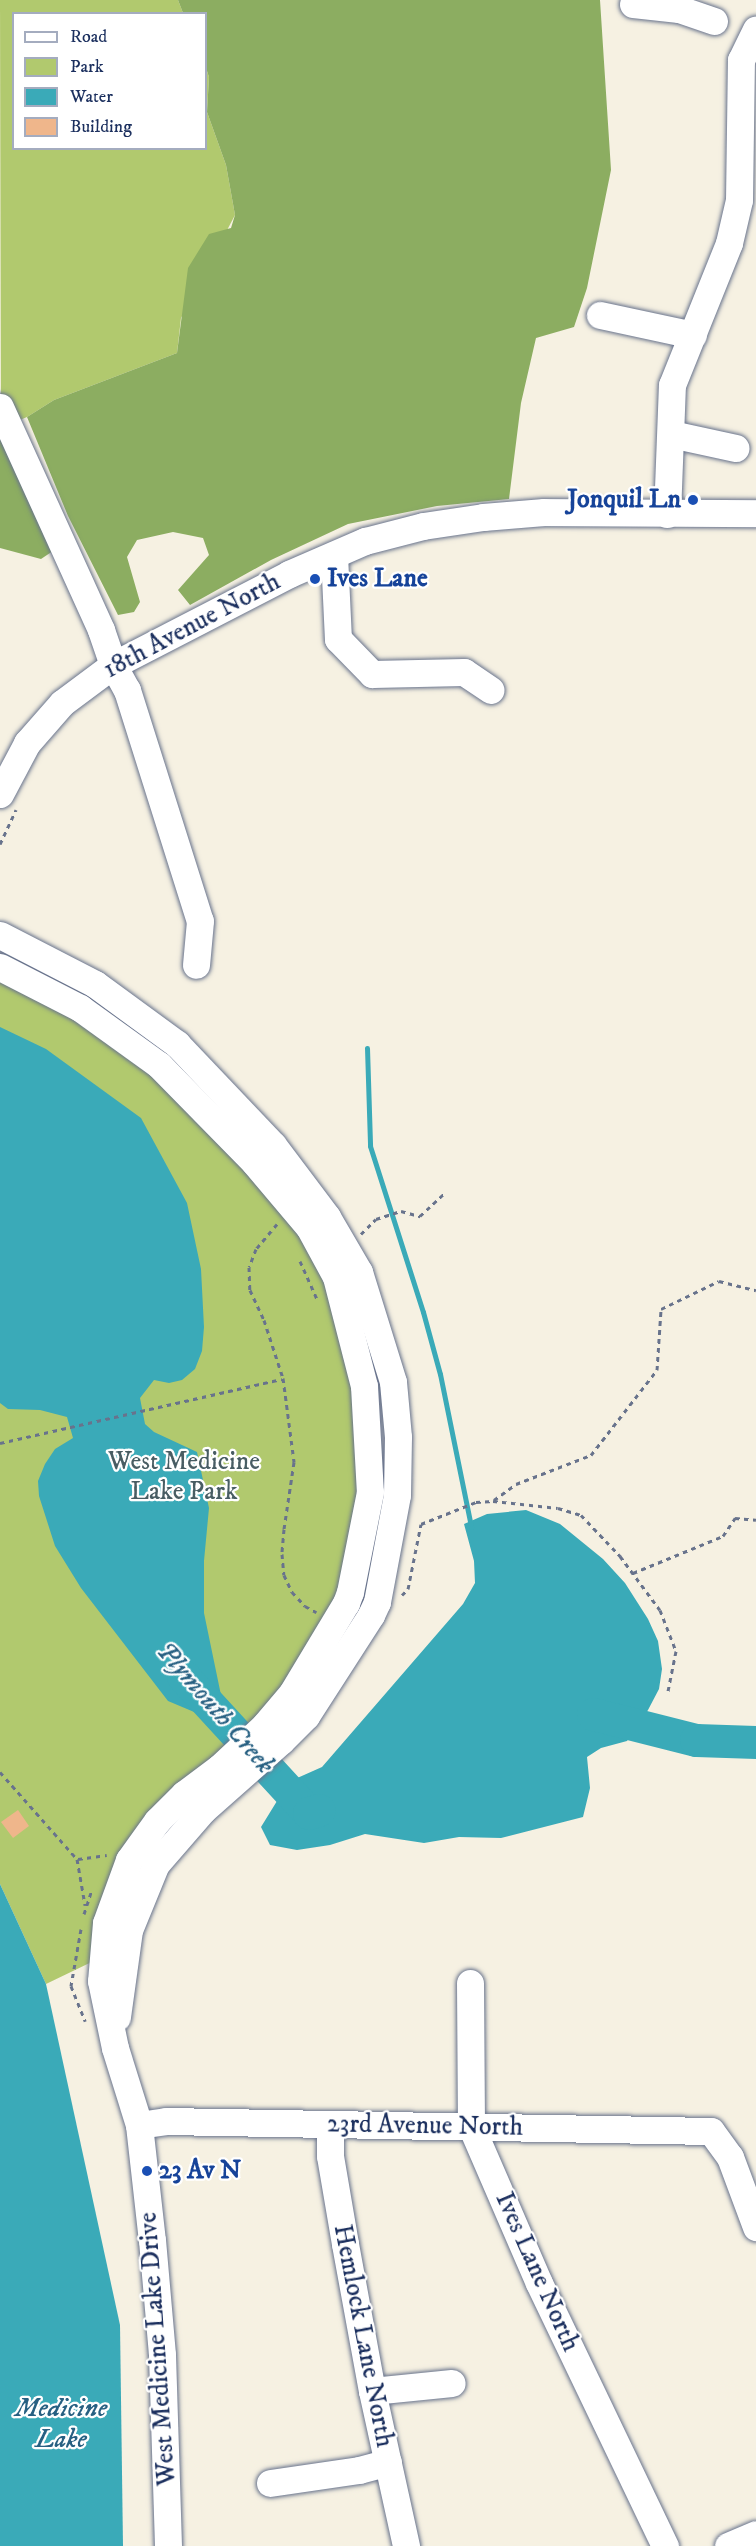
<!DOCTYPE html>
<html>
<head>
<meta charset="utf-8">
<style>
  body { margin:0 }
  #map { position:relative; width:756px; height:2546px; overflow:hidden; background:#f6f1e2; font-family:"IM FELL DW Pica",serif }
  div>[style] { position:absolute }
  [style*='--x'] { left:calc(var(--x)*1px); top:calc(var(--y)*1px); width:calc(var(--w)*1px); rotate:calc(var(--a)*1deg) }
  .green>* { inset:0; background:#b1c96e }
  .forest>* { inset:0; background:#8cad61 }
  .water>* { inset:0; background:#3aaab8 }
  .stream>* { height:5px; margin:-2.5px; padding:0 2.5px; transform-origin:2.5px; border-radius:2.5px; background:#3aaab8 }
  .river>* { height:33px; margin:-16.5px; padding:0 16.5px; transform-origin:16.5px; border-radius:16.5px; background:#3aaab8 }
  .building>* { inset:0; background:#efb68b }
  .path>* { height:3px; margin-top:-1.5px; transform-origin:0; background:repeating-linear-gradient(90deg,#68738c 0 4.5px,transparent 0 9px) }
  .roads { filter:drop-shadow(0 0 2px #68738c) drop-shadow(0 0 2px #68738c) }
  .minor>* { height:27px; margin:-13.5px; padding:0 13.5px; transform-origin:13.5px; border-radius:13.5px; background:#fff }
  .dots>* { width:16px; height:16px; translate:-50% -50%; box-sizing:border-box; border:3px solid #fff; border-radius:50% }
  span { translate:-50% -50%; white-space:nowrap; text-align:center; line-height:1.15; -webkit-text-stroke:4.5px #fff; paint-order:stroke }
  .transit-label { font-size:26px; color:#164399; font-weight:700 }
  .right { translate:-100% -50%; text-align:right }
  .left { translate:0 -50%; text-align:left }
  .street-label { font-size:26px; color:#1b2f5e }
  .park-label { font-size:26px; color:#485d63 }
  .water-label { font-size:27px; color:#276082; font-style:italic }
  .legend { position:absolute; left:12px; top:12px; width:195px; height:138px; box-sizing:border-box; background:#fff; border:2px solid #a4acbf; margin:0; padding:8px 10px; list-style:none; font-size:18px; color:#1b2f5e }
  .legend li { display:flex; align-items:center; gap:12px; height:30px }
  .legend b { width:30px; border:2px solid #a4acbf }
</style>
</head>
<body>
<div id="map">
  <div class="green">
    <i style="clip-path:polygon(0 0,178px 0,183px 13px,14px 14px,14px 148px,206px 148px,206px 68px,209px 77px,207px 112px,226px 165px,235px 215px,181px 318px,177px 353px,54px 400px,27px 417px,1px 428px)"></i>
    <i style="clip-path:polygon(0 967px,80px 1008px,309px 1227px,364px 1386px,350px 1592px,292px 1693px,184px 1794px,102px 1957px,46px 1984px,0 1884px)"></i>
  </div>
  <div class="forest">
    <i style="clip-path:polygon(178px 0,600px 0,611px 170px,587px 288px,574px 327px,536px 338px,521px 403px,509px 499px,437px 506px,348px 524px,271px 560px,190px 605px,178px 590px,209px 555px,203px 538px,173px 532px,137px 540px,127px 557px,140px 602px,134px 612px,118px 615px,68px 516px,27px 417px,54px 400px,177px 353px,188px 268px,209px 234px,231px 228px,235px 215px,226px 165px,207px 112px,209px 77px,206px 68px,206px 14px,183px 13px)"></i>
    <i style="clip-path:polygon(0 426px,56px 549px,41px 559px,0 548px)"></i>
  </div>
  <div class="water">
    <i style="clip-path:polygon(0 1027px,46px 1049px,141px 1118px,187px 1203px,201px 1269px,204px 1327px,202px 1351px,195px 1369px,182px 1380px,169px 1383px,154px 1380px,140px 1398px,145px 1424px,154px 1432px,197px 1452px,209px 1508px,204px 1561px,204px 1613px,222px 1700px,206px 1717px,168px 1701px,81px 1588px,55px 1546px,39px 1496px,38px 1481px,45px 1464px,55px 1449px,73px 1438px,67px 1417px,40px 1410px,8px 1409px,0 1403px)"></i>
    <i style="clip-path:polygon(526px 1510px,560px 1524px,603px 1559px,625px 1583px,648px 1619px,658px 1641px,662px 1669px,659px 1689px,648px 1710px,627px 1741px,601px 1748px,587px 1757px,590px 1788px,583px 1817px,501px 1838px,459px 1837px,424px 1843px,365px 1834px,330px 1845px,297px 1850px,270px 1845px,261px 1827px,277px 1801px,295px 1779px,322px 1767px,463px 1604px,475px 1583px,474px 1561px,464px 1524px,487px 1514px)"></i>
    <i style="clip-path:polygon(0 1884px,46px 1984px,120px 2325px,123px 2546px,0 2546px)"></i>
  </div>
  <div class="stream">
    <i style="--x:367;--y:1048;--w:98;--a:88.2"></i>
    <i style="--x:370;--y:1146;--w:174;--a:72.3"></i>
    <i style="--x:423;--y:1312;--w:64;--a:74.7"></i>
    <i style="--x:440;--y:1374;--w:156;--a:78.5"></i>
  </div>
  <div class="river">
    <i style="--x:183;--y:1676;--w:186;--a:47.4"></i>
    <i style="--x:309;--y:1813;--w:10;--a:-17"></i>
    <i style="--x:593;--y:1714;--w:106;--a:14.2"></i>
    <i style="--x:696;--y:1740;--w:60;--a:1.9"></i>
  </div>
  <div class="building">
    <i style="clip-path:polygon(18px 1810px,29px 1826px,13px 1838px,1px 1822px)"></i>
  </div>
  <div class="path">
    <i style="--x:0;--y:844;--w:38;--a:-65"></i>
    <i style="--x:277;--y:1224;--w:33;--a:130"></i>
    <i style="--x:256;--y:1249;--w:19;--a:111"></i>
    <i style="--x:249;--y:1267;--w:23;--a:88"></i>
    <i style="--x:250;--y:1290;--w:33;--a:65"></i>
    <i style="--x:264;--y:1320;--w:61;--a:71.9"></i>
    <i style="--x:283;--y:1378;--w:85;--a:82.5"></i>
    <i style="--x:294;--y:1462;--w:68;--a:98.5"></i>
    <i style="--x:284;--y:1529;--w:25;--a:95"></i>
    <i style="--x:282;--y:1554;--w:21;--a:85"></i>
    <i style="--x:284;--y:1575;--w:19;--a:65"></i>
    <i style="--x:292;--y:1592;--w:19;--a:47"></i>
    <i style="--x:305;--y:1606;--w:13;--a:29"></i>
    <i style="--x:361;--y:1234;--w:21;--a:-45"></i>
    <i style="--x:376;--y:1219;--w:26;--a:-18"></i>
    <i style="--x:401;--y:1211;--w:20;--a:15"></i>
    <i style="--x:420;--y:1216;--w:33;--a:-43"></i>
    <i style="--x:300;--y:1261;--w:42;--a:65.9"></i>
    <i style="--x:0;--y:1443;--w:289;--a:-12.8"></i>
    <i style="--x:494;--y:1500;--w:27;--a:-36"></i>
    <i style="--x:516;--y:1484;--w:80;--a:-21.1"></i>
    <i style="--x:591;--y:1455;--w:108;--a:-52.2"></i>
    <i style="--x:657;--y:1370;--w:61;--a:-86.2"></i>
    <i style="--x:661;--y:1309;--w:64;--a:-25.8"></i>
    <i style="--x:719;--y:1281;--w:38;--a:14"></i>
    <i style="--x:633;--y:1573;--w:97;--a:-22.3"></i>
    <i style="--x:723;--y:1536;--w:22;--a:-56"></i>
    <i style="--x:735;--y:1518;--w:21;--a:5"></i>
    <i style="--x:402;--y:1595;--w:8;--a:-45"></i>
    <i style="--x:408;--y:1589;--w:66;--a:-78.7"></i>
    <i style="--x:421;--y:1524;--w:59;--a:-21.8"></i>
    <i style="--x:476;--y:1502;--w:17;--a:-3"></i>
    <i style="--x:493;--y:1501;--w:65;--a:6.1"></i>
    <i style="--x:558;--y:1508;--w:24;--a:17"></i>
    <i style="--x:581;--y:1515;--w:57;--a:46.4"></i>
    <i style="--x:620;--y:1556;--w:67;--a:53.5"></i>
    <i style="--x:660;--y:1610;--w:44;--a:68.7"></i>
    <i style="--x:676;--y:1651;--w:41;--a:101.3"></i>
    <i style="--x:0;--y:1772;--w:116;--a:48.5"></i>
    <i style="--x:77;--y:1859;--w:47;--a:80.1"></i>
    <i style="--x:78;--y:1859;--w:29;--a:-8"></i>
    <i style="--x:84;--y:1914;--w:23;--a:-72"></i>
    <i style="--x:81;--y:1929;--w:58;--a:100"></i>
    <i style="--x:71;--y:1986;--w:38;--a:68"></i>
  </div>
  <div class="roads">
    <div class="minor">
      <i style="--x:633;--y:4;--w:46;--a:6.2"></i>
      <i style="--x:679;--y:9;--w:37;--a:19"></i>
      <i style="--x:600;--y:315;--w:95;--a:12.1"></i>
      <i style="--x:0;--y:407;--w:245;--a:65.6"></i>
      <i style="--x:101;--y:630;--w:37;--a:71"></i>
      <i style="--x:113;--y:665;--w:29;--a:61"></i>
      <i style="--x:127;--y:690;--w:242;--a:72.5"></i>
      <i style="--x:200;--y:921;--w:44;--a:95.2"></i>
      <i style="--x:671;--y:434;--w:66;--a:12.3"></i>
      <i style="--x:667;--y:514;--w:129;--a:-87.8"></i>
      <i style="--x:672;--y:385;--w:153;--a:-68.1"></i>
      <i style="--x:729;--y:243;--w:44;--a:-76.9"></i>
      <i style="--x:739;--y:200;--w:140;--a:-89.2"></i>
      <i style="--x:741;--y:60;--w:34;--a:-64"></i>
      <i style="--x:334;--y:555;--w:84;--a:87.3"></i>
      <i style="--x:338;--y:639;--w:49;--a:45.8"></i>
      <i style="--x:372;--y:674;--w:92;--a:-1.2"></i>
      <i style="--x:464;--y:672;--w:32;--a:34"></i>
      <i style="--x:0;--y:794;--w:58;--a:-62.1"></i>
      <i style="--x:27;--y:743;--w:53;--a:-48.8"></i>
      <i style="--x:62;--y:703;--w:64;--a:-36.7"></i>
      <i style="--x:113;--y:665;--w:198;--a:-27.3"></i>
      <i style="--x:289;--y:574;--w:83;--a:-23.5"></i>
      <i style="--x:365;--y:541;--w:60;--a:-14.5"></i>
      <i style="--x:423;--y:526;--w:61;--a:-8.5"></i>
      <i style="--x:483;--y:517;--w:61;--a:-4.7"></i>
      <i style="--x:544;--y:512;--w:212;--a:0.3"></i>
      <i style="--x:0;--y:935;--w:107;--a:27.3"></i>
      <i style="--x:95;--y:984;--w:102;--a:36.2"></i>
      <i style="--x:177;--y:1044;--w:139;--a:46.5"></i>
      <i style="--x:273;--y:1145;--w:90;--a:53.1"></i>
      <i style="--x:327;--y:1217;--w:64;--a:59.8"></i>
      <i style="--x:359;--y:1272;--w:115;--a:72.8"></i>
      <i style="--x:393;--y:1382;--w:55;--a:84.8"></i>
      <i style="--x:398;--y:1437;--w:58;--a:91"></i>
      <i style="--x:397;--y:1495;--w:109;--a:100.6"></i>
      <i style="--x:377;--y:1602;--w:14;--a:115"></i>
      <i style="--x:371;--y:1615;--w:120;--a:122.8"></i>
      <i style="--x:306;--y:1716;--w:35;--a:135"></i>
      <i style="--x:281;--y:1741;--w:104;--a:138.5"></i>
      <i style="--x:203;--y:1810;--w:72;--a:131"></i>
      <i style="--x:156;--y:1864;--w:71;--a:112.2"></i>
      <i style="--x:129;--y:1930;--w:88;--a:97.9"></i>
      <i style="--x:0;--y:967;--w:90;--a:27.1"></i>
      <i style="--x:80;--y:1008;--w:97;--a:35.8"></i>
      <i style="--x:159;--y:1065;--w:136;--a:45.6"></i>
      <i style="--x:254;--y:1162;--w:85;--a:49.8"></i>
      <i style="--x:309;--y:1227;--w:57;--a:61.6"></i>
      <i style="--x:336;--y:1277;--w:113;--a:75.6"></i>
      <i style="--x:364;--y:1386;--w:106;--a:86.8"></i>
      <i style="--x:370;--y:1492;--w:102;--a:101.3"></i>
      <i style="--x:350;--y:1592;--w:12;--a:110"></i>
      <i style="--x:346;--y:1603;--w:105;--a:121"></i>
      <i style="--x:292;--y:1693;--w:42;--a:130.2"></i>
      <i style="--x:265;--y:1725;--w:62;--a:137"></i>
      <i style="--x:220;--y:1767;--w:45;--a:143.1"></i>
      <i style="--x:184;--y:1794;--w:38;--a:135"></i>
      <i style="--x:157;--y:1821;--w:48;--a:125.7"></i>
      <i style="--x:129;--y:1860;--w:67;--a:110.1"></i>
      <i style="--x:106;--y:1923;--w:58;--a:94.9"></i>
      <i style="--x:101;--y:1981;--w:68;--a:78.2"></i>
      <i style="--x:115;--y:2048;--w:81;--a:72.7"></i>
      <i style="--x:139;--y:2125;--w:116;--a:83.6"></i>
      <i style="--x:152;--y:2240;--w:115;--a:85"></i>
      <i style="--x:162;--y:2355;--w:191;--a:88.2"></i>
      <i style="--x:470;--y:1983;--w:143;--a:89.6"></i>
      <i style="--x:471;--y:2126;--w:171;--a:66.6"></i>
      <i style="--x:539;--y:2283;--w:292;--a:64.4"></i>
      <i style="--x:139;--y:2125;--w:27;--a:-8"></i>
      <i style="--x:166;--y:2121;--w:545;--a:1.05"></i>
      <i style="--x:711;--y:2131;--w:32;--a:54"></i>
      <i style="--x:730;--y:2157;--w:75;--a:69.6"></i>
      <i style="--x:330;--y:2125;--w:31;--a:90"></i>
      <i style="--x:330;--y:2156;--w:89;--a:80.3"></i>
      <i style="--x:345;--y:2244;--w:149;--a:79.6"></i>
      <i style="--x:372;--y:2391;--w:159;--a:77.6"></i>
      <i style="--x:372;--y:2391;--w:80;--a:-5.7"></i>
      <i style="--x:270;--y:2483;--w:90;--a:-8.3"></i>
      <i style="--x:359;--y:2470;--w:30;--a:-15"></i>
      <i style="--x:728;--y:2546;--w:30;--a:-23"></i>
    </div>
  </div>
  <div class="dots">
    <i style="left:693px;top:500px;background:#1a4fb4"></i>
    <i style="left:315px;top:579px;background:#1a4fb4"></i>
    <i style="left:147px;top:2171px;background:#1a4fb4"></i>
  </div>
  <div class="transit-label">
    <span class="right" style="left:681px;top:500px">Jonquil Ln</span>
    <span class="left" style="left:327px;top:579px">Ives Lane</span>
    <span class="left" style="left:159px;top:2171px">23 Av N</span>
  </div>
  <div class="street-label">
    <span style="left:192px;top:626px;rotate:-28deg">18th Avenue North</span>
    <span style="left:425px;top:2126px;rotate:1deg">23rd Avenue North</span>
    <span style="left:537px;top:2272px;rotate:66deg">Ives Lane North</span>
    <span style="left:363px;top:2336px;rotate:79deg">Hemlock Lane North</span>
    <span style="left:158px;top:2349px;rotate:-94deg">West Medicine Lake Drive</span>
  </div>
  <div class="park-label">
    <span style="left:184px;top:1477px">West Medicine<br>Lake Park</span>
  </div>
  <div class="water-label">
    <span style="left:215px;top:1708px;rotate:49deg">Plymouth Creek</span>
    <span style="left:61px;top:2424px">Medicine<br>Lake</span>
  </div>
  <ul class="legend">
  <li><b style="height:8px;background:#fff"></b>Road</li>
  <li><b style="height:16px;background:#b1c96e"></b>Park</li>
  <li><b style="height:16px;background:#3aaab8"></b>Water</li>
  <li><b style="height:16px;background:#efb68b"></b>Building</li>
  </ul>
</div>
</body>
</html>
